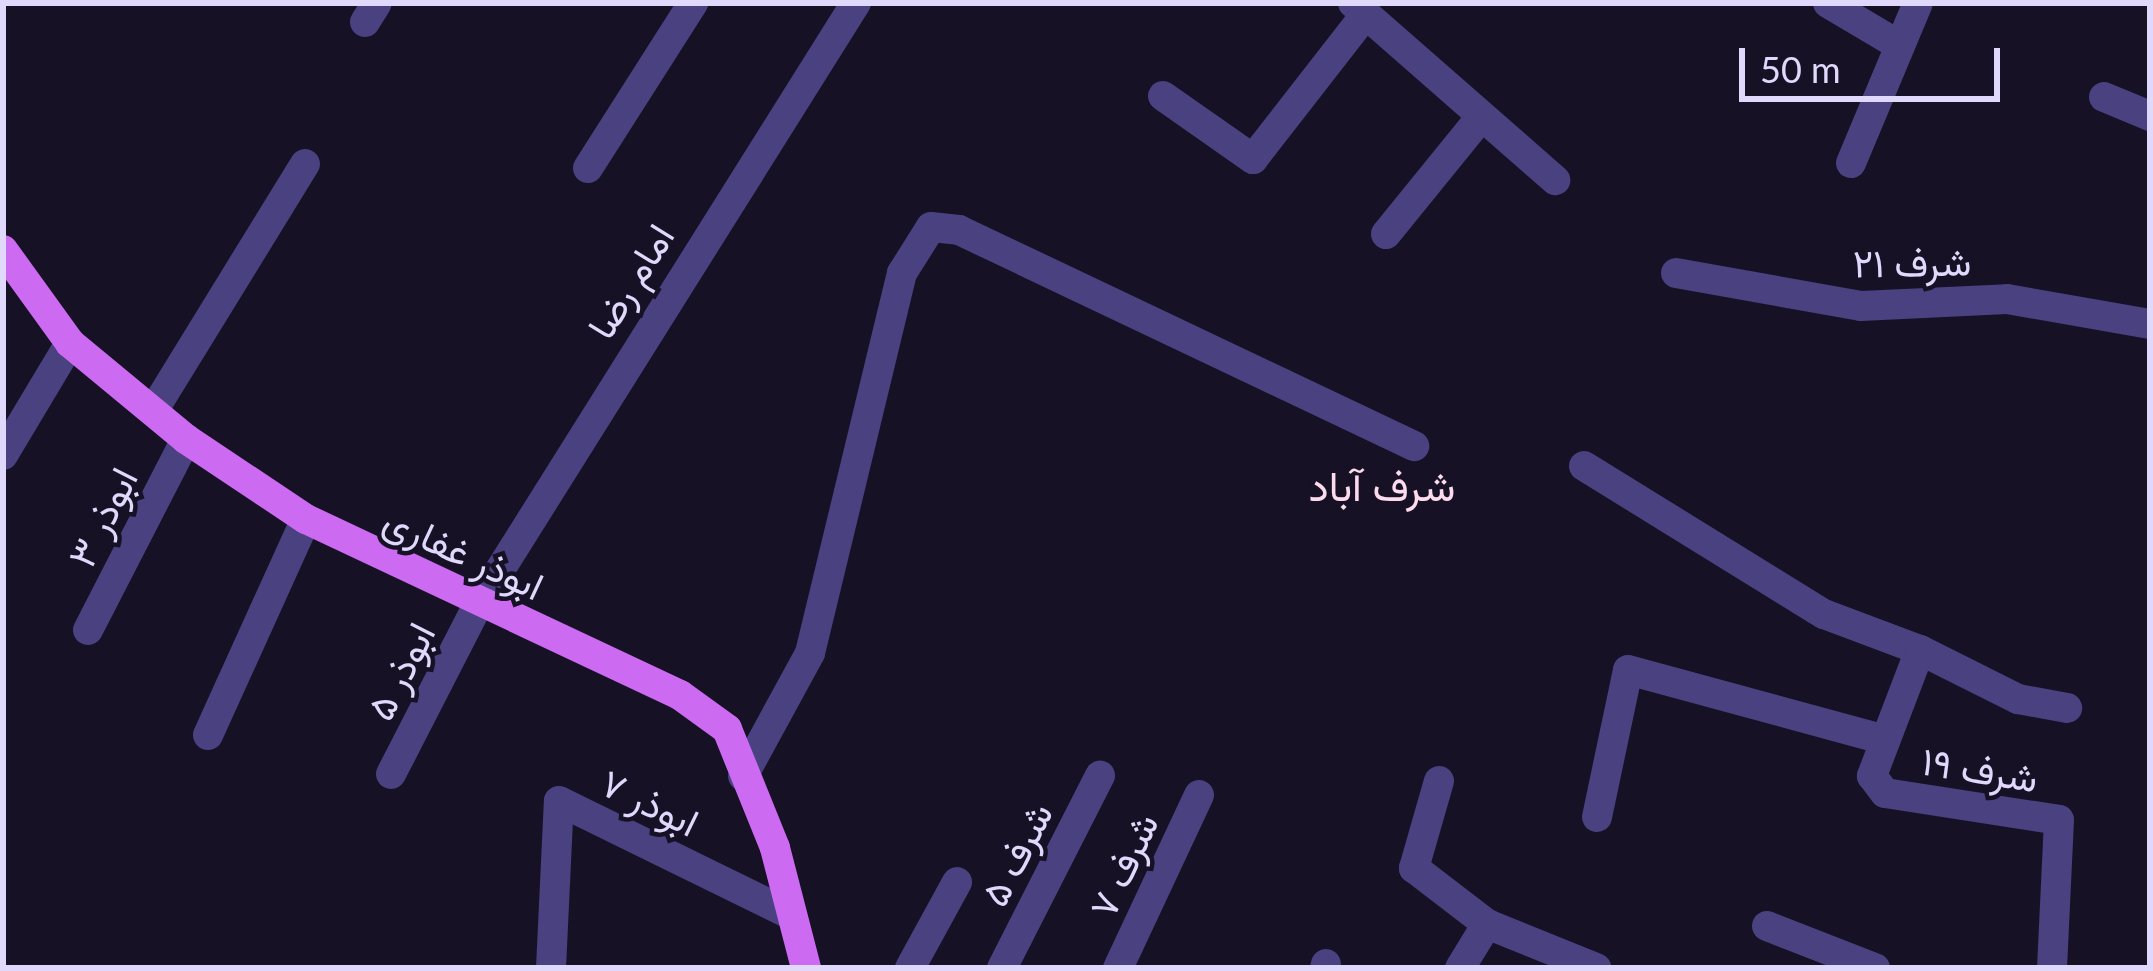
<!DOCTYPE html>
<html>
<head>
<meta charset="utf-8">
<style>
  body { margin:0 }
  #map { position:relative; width:2153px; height:971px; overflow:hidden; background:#171125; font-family:Lato,Vazirmatn,sans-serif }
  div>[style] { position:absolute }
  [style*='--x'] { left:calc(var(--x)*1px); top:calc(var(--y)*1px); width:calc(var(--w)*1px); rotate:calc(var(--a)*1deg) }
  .minor>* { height:30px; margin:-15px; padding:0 15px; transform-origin:15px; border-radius:15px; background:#494180 }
  .major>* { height:30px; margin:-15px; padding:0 15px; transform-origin:15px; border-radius:15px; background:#cc6af2 }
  span { translate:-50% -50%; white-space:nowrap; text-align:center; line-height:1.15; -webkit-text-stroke:9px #171125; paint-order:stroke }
  .street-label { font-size:39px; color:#e0d9fc }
  .neighbourhood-label { font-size:42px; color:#fcdbed }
  .frame { position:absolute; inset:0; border:6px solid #e0d9fc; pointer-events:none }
  .scale { position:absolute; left:1739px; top:48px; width:261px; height:54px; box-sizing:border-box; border:6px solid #e0d9fc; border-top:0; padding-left:15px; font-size:36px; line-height:42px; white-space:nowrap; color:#e0d9fc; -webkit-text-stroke:9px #171125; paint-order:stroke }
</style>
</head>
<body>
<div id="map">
  <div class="minor">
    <i style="--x:1353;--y:3;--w:269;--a:41.2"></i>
    <i style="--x:1828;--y:3;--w:80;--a:30.7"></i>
    <i style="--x:365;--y:22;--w:22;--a:-58"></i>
    <i style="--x:1163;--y:96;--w:110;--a:35"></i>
    <i style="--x:1253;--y:159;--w:182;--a:-52.1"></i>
    <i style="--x:2104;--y:97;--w:50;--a:22.4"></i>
    <i style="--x:1851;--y:163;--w:173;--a:-67.3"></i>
    <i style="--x:588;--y:168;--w:196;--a:-57.5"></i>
    <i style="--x:1386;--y:234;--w:151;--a:-50.9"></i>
    <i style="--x:1676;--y:273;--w:188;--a:10.1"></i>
    <i style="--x:1861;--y:306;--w:146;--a:-2.7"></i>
    <i style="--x:2007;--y:299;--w:145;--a:9.9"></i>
    <i style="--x:153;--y:411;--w:290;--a:-58.4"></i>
    <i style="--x:3;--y:455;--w:131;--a:-59.1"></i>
    <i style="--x:1584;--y:466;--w:282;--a:31.7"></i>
    <i style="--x:1824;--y:614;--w:103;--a:20.6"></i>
    <i style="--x:1920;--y:650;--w:135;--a:110.9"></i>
    <i style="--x:1872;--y:776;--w:21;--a:53"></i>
    <i style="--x:1885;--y:793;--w:176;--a:8.8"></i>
    <i style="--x:2059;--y:820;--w:148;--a:92.7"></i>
    <i style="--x:88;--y:630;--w:215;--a:-62.8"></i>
    <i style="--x:1920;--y:650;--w:110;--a:26.6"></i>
    <i style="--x:2018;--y:699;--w:50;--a:10.4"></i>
    <i style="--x:208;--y:735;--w:237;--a:-65.6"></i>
    <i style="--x:391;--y:774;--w:190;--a:-62.8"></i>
    <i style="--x:478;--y:605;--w:711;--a:-57.88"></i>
    <i style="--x:743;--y:776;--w:140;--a:-61.4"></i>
    <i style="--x:810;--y:653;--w:391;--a:-76.4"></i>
    <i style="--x:902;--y:273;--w:54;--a:-57.8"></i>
    <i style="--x:931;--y:227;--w:28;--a:6"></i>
    <i style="--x:959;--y:230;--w:504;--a:25.39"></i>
    <i style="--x:1439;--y:781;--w:91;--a:106"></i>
    <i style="--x:1414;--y:868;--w:92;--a:37.5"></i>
    <i style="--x:1597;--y:817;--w:150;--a:-78.1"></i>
    <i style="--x:1628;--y:670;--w:263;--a:15.2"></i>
    <i style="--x:1767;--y:926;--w:116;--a:21.3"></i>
    <i style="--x:551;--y:968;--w:167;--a:-87.3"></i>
    <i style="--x:559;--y:801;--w:259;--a:26.1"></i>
    <i style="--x:910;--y:968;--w:98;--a:-61.3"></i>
    <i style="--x:1002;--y:968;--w:216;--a:-63"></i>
    <i style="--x:1118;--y:968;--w:191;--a:-64.9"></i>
    <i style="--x:1325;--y:968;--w:4;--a:-76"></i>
    <i style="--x:1460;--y:968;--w:52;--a:-58.5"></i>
    <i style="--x:1487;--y:924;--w:118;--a:22"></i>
  </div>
  <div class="major">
    <i style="--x:3;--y:250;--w:115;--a:54.2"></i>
    <i style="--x:70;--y:343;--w:151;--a:39.6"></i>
    <i style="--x:186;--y:439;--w:144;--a:33.7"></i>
    <i style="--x:306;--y:519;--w:413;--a:25.2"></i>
    <i style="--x:680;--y:695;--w:58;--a:35.9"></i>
    <i style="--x:727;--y:729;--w:128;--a:68"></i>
    <i style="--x:775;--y:848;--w:124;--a:75.5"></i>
  </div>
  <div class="street-label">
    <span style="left:1912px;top:262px;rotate:-1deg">شرف ۲۱</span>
    <span style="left:630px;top:281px;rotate:-58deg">امام رضا</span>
    <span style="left:102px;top:517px;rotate:-63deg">ابوذر ۳</span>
    <span style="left:464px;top:552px;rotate:25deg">ابوذر غفاری</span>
    <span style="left:400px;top:671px;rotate:-63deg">ابوذر ۵</span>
    <span style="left:1980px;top:769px;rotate:9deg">شرف ۱۹</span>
    <span style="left:650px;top:802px;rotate:26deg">ابوذر ۷</span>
    <span style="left:1016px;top:854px;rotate:-63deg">شرف ۵</span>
    <span style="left:1123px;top:865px;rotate:-65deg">شرف ۷</span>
  </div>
  <div class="neighbourhood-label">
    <span style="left:1382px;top:485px">شرف آباد</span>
  </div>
  <div class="frame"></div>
  <div class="scale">50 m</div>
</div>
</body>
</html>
